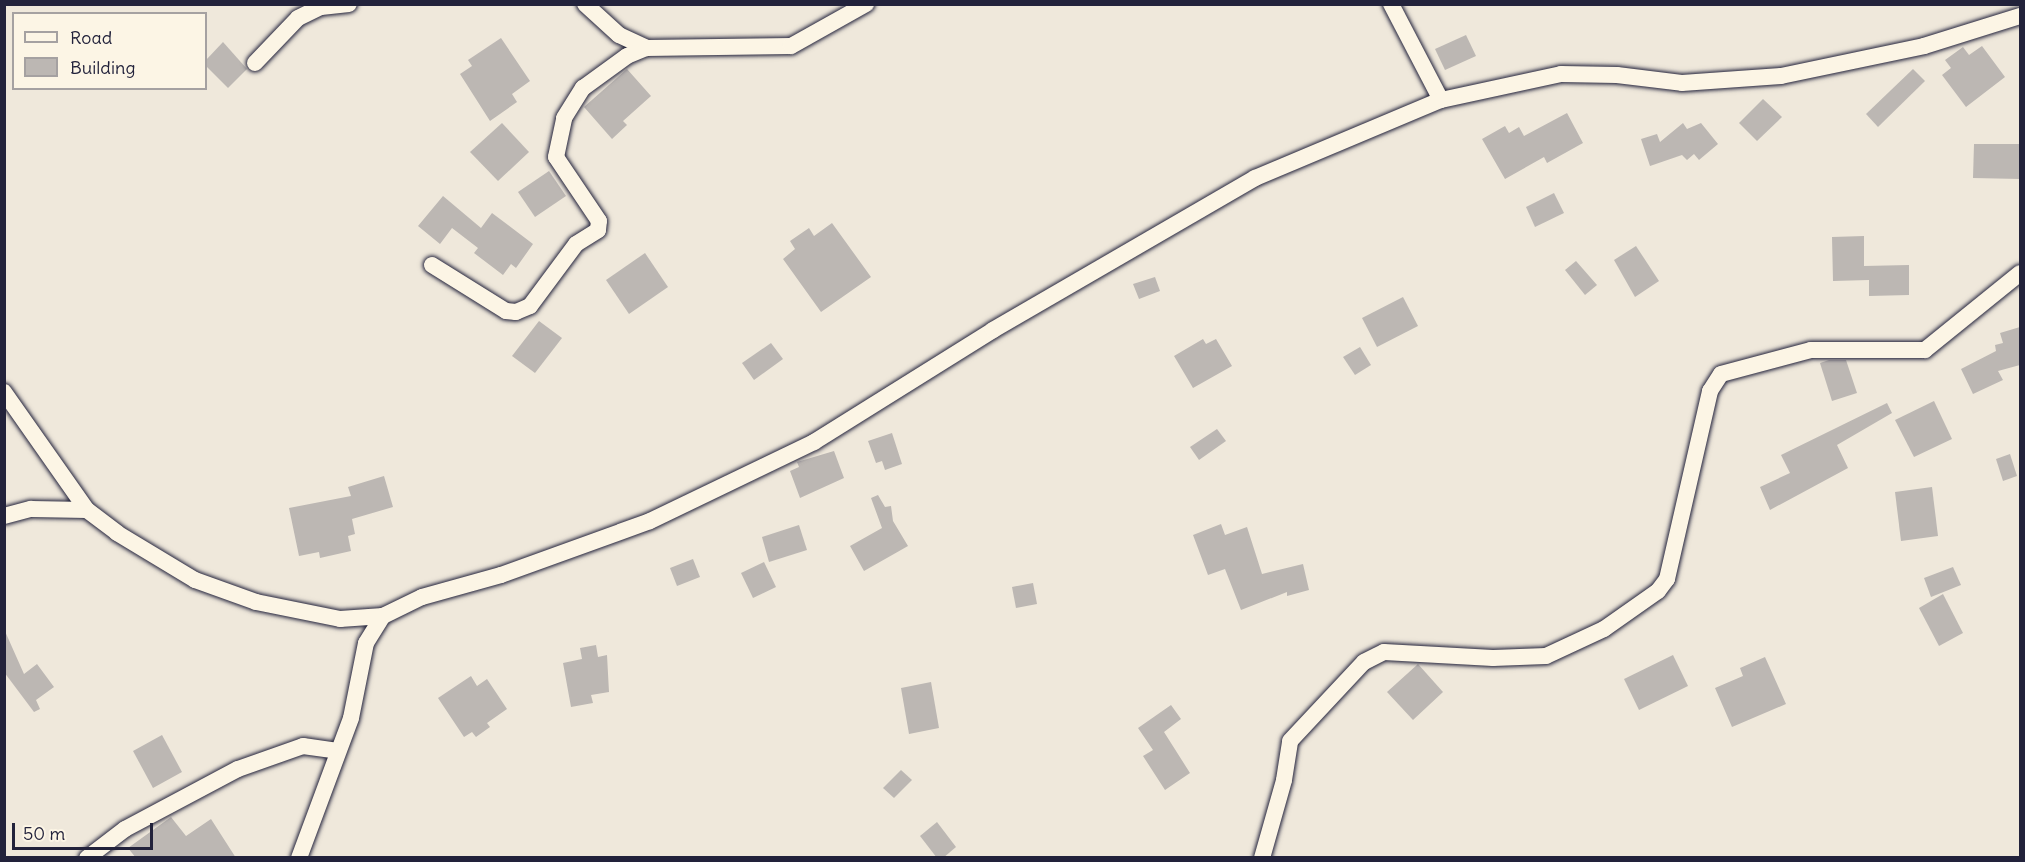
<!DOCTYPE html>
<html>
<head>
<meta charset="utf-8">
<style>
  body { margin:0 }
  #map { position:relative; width:2025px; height:862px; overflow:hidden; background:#efe8db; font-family:Delius,sans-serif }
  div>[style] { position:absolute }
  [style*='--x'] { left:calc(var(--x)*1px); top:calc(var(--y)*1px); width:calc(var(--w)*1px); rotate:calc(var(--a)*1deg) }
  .building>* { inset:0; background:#bcb7b3 }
  .roads { filter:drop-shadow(0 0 2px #22223b) drop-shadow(0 0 2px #22223b) }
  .minor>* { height:16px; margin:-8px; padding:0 8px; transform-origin:8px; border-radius:8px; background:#fcf5e5 }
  span { translate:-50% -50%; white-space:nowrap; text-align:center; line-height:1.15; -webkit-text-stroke:4.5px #fcf5e5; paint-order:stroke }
  .frame { position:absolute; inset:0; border:6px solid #22223b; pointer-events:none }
  .legend { position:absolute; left:12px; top:12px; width:195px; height:78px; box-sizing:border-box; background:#fcf5e5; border:2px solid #a5a1a1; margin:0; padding:8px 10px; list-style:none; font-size:18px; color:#22223b }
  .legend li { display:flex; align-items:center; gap:12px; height:30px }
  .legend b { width:30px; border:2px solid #a5a1a1 }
  .scale { position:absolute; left:12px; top:823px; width:141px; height:27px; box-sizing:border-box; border:3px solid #22223b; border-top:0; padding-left:8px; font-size:18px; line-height:21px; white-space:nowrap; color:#22223b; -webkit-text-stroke:4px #fcf5e5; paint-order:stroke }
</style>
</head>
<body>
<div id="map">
  <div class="building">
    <i style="clip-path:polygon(1466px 35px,1476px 56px,1445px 70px,1435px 49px)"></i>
    <i style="clip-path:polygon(501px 38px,530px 81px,512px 94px,517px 102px,490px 121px,460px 74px,472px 66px,468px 60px)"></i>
    <i style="clip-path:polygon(223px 42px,247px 69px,228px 88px,206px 66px,206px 60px)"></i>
    <i style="clip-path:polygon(1982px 46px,2005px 77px,1966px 107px,1942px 75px,1951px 68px,1945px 60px,1963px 47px,1969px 55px)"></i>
    <i style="clip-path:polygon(627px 69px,651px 96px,623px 121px,627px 125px,612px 139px,584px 107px)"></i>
    <i style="clip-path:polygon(1913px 69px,1925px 81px,1878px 127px,1866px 114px)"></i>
    <i style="clip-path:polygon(1763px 99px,1782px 117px,1757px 141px,1739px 123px)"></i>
    <i style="clip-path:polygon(1567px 113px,1583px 143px,1547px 163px,1544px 157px,1505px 179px,1482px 139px,1505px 126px,1509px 133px,1519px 127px,1524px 136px)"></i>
    <i style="clip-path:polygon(502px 123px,529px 152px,498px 181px,470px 152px)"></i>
    <i style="clip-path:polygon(1683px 123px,1687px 129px,1701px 123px,1718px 144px,1699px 160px,1694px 154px,1687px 160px,1682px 155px,1650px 166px,1641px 139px,1657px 134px,1660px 142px)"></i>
    <i style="clip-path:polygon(1974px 144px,2020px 144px,2020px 179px,1973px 178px)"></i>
    <i style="clip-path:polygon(549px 171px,566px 196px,535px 217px,518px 192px)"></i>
    <i style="clip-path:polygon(1554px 193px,1564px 213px,1535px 227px,1526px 207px)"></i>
    <i style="clip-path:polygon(443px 196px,481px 228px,492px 213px,533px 244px,516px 268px,511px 264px,503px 275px,474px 253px,478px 248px,452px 228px,440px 244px,418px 226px)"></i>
    <i style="clip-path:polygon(832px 223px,871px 277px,821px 312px,783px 259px,795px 249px,790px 241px,809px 228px,814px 236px)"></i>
    <i style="clip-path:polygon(1864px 236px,1864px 266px,1909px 265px,1909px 295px,1869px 296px,1869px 280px,1833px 281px,1832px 237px)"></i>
    <i style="clip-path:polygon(1636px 246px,1659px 281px,1635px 297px,1614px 260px)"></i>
    <i style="clip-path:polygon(645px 253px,668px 287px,629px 314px,606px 280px)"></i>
    <i style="clip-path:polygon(1576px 261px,1597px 285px,1585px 295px,1565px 270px)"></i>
    <i style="clip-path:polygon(1155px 277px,1160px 291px,1139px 299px,1133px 284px)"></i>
    <i style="clip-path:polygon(1403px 297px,1418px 326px,1377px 347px,1362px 318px)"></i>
    <i style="clip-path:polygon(539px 321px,562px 338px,535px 373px,512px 356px)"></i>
    <i style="clip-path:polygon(2020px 327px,2020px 365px,1998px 371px,2003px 380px,1973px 394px,1961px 369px,1996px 351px,1995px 345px,2003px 343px,2000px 333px)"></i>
    <i style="clip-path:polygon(1203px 339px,1206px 344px,1216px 339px,1232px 366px,1193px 388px,1174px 356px)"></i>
    <i style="clip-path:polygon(771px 343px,783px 359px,754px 380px,742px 363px)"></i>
    <i style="clip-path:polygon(1360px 347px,1371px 365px,1355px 375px,1343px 357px)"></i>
    <i style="clip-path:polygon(1829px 360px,1846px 360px,1857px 393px,1832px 401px,1820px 363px)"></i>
    <i style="clip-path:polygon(1934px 401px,1952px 439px,1914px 457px,1895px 420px)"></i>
    <i style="clip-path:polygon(1887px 403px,1892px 413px,1837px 445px,1848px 468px,1770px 510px,1760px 487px,1790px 473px,1781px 455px)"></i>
    <i style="clip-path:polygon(1217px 429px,1226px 441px,1199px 460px,1190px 447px)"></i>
    <i style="clip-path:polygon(892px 433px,902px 464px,885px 470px,882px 461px,876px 463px,868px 441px)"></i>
    <i style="clip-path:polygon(834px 451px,844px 478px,800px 498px,790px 471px,799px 467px,797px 462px)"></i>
    <i style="clip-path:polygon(2010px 454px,2017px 476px,2003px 481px,1996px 459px)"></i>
    <i style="clip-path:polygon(384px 476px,393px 507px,352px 519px,355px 534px,348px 536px,351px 551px,320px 558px,319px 552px,299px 556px,289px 508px,351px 496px,348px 487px)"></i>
    <i style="clip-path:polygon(1932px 487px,1938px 536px,1901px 541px,1895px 492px)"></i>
    <i style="clip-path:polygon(878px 495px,885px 507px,891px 506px,893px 521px,908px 546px,864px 571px,850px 546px,882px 528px,871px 498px)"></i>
    <i style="clip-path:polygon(1221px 524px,1225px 535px,1247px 527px,1262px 574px,1303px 564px,1309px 590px,1287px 596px,1287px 592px,1241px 610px,1225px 569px,1208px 575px,1193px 535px)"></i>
    <i style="clip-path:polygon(799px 525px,807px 550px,769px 562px,762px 537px)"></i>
    <i style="clip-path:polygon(693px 559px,700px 577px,677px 586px,670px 568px)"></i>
    <i style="clip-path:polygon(764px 562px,776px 587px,753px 598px,741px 573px)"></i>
    <i style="clip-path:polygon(1953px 567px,1961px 585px,1931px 597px,1924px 578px)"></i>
    <i style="clip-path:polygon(1033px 583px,1037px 604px,1016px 608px,1012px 587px)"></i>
    <i style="clip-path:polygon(1943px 594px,1963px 633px,1939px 646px,1919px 608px)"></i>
    <i style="clip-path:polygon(4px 629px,24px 674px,37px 664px,54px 687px,36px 700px,40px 709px,34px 712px,4px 672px)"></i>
    <i style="clip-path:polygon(596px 645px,598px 657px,607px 655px,609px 692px,591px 695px,593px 703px,571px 707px,563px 663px,582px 659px,580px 648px)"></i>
    <i style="clip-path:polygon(1673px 655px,1688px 686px,1639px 710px,1624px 679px)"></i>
    <i style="clip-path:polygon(1765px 657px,1786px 704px,1732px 727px,1715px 688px,1743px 676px,1740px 668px)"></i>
    <i style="clip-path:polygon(1418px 664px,1443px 692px,1413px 720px,1387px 692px)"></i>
    <i style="clip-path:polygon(471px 676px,477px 686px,487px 679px,507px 709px,487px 723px,490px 727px,476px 737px,472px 732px,464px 737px,438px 698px)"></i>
    <i style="clip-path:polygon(931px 682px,939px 728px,909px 734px,901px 688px)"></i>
    <i style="clip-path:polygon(1171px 705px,1181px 719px,1164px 732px,1190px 773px,1165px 790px,1143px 756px,1153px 750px,1138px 728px)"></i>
    <i style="clip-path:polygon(162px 735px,182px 772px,153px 788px,133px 751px)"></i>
    <i style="clip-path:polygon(901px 770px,912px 780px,894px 798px,883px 788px)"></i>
    <i style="clip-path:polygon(171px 817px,186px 836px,211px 819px,236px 858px,136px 858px,128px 848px)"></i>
    <i style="clip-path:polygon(937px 822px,956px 847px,943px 858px,937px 858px,920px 836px)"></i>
  </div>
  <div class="roads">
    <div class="minor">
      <i style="--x:585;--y:4;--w:46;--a:42.4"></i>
      <i style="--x:619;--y:35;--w:31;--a:25"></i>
      <i style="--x:1391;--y:4;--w:108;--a:62.5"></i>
      <i style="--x:255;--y:63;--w:62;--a:-46.3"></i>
      <i style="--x:298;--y:18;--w:25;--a:-26"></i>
      <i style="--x:321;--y:7;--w:28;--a:-6"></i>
      <i style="--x:432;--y:265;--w:87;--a:31.9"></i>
      <i style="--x:506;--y:311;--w:10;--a:6"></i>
      <i style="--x:516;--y:312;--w:15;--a:-23"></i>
      <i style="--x:530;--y:306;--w:77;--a:-53.4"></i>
      <i style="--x:576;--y:244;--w:26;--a:-32"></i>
      <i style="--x:598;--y:230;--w:9;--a:-84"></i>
      <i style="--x:599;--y:221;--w:77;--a:-123.9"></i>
      <i style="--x:556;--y:157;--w:40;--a:-78"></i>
      <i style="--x:564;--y:118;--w:36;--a:-58"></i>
      <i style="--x:583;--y:88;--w:54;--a:-36"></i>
      <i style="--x:627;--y:56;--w:21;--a:-23"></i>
      <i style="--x:646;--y:48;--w:145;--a:-0.8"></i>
      <i style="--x:791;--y:46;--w:86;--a:-29.2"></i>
      <i style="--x:4;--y:392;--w:144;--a:54.9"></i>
      <i style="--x:87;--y:510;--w:38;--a:37"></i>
      <i style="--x:117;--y:533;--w:91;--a:31.1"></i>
      <i style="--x:195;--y:580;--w:65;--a:19.8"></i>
      <i style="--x:256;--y:602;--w:86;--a:11.4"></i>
      <i style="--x:340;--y:619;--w:43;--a:-4"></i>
      <i style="--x:383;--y:616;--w:43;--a:-26"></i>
      <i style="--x:422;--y:597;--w:82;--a:-15.6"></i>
      <i style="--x:501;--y:575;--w:158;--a:-19.9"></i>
      <i style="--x:650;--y:521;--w:182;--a:-25.7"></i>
      <i style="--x:814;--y:442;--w:211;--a:-32"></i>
      <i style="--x:993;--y:330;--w:303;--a:-30.1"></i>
      <i style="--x:1255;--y:178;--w:202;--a:-22.8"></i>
      <i style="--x:1441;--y:100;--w:123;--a:-12.2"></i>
      <i style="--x:1561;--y:74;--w:56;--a:1"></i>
      <i style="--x:1617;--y:75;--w:65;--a:7"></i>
      <i style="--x:1682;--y:83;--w:99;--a:-4"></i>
      <i style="--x:1781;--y:76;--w:146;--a:-11.8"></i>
      <i style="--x:1924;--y:46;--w:101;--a:-17.4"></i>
      <i style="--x:4;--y:516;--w:28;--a:-15"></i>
      <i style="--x:31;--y:509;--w:56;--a:1"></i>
      <i style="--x:87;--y:858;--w:48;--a:-37.3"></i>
      <i style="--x:125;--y:829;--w:128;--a:-28"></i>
      <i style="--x:238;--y:769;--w:69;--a:-19.5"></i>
      <i style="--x:303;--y:746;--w:35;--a:8"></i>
      <i style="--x:299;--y:858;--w:149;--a:-69.6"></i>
      <i style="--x:351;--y:718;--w:76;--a:-78.7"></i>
      <i style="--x:366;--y:643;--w:32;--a:-58"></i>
      <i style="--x:1262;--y:858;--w:81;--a:-74.2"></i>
      <i style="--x:1284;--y:780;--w:39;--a:-81"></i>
      <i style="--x:1290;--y:741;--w:108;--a:-46.9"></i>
      <i style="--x:1364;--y:662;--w:22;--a:-27"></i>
      <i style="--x:1384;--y:652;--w:109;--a:3.2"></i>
      <i style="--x:1493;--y:658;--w:53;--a:-2.2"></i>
      <i style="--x:1546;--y:656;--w:64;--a:-25"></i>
      <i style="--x:1604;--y:629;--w:66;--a:-35.1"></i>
      <i style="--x:1658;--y:591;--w:15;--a:-53"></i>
      <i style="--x:1667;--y:579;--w:193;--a:-77.1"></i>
      <i style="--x:1710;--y:391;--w:20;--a:-57"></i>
      <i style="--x:1721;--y:374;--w:93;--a:-14.9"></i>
      <i style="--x:1811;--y:350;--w:114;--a:0"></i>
      <i style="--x:1925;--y:350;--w:122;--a:-39"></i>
    </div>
  </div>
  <div class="frame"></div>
  <ul class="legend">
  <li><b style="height:8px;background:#fcf5e5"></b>Road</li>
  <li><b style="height:16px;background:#bcb7b3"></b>Building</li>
  </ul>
  <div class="scale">50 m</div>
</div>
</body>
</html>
